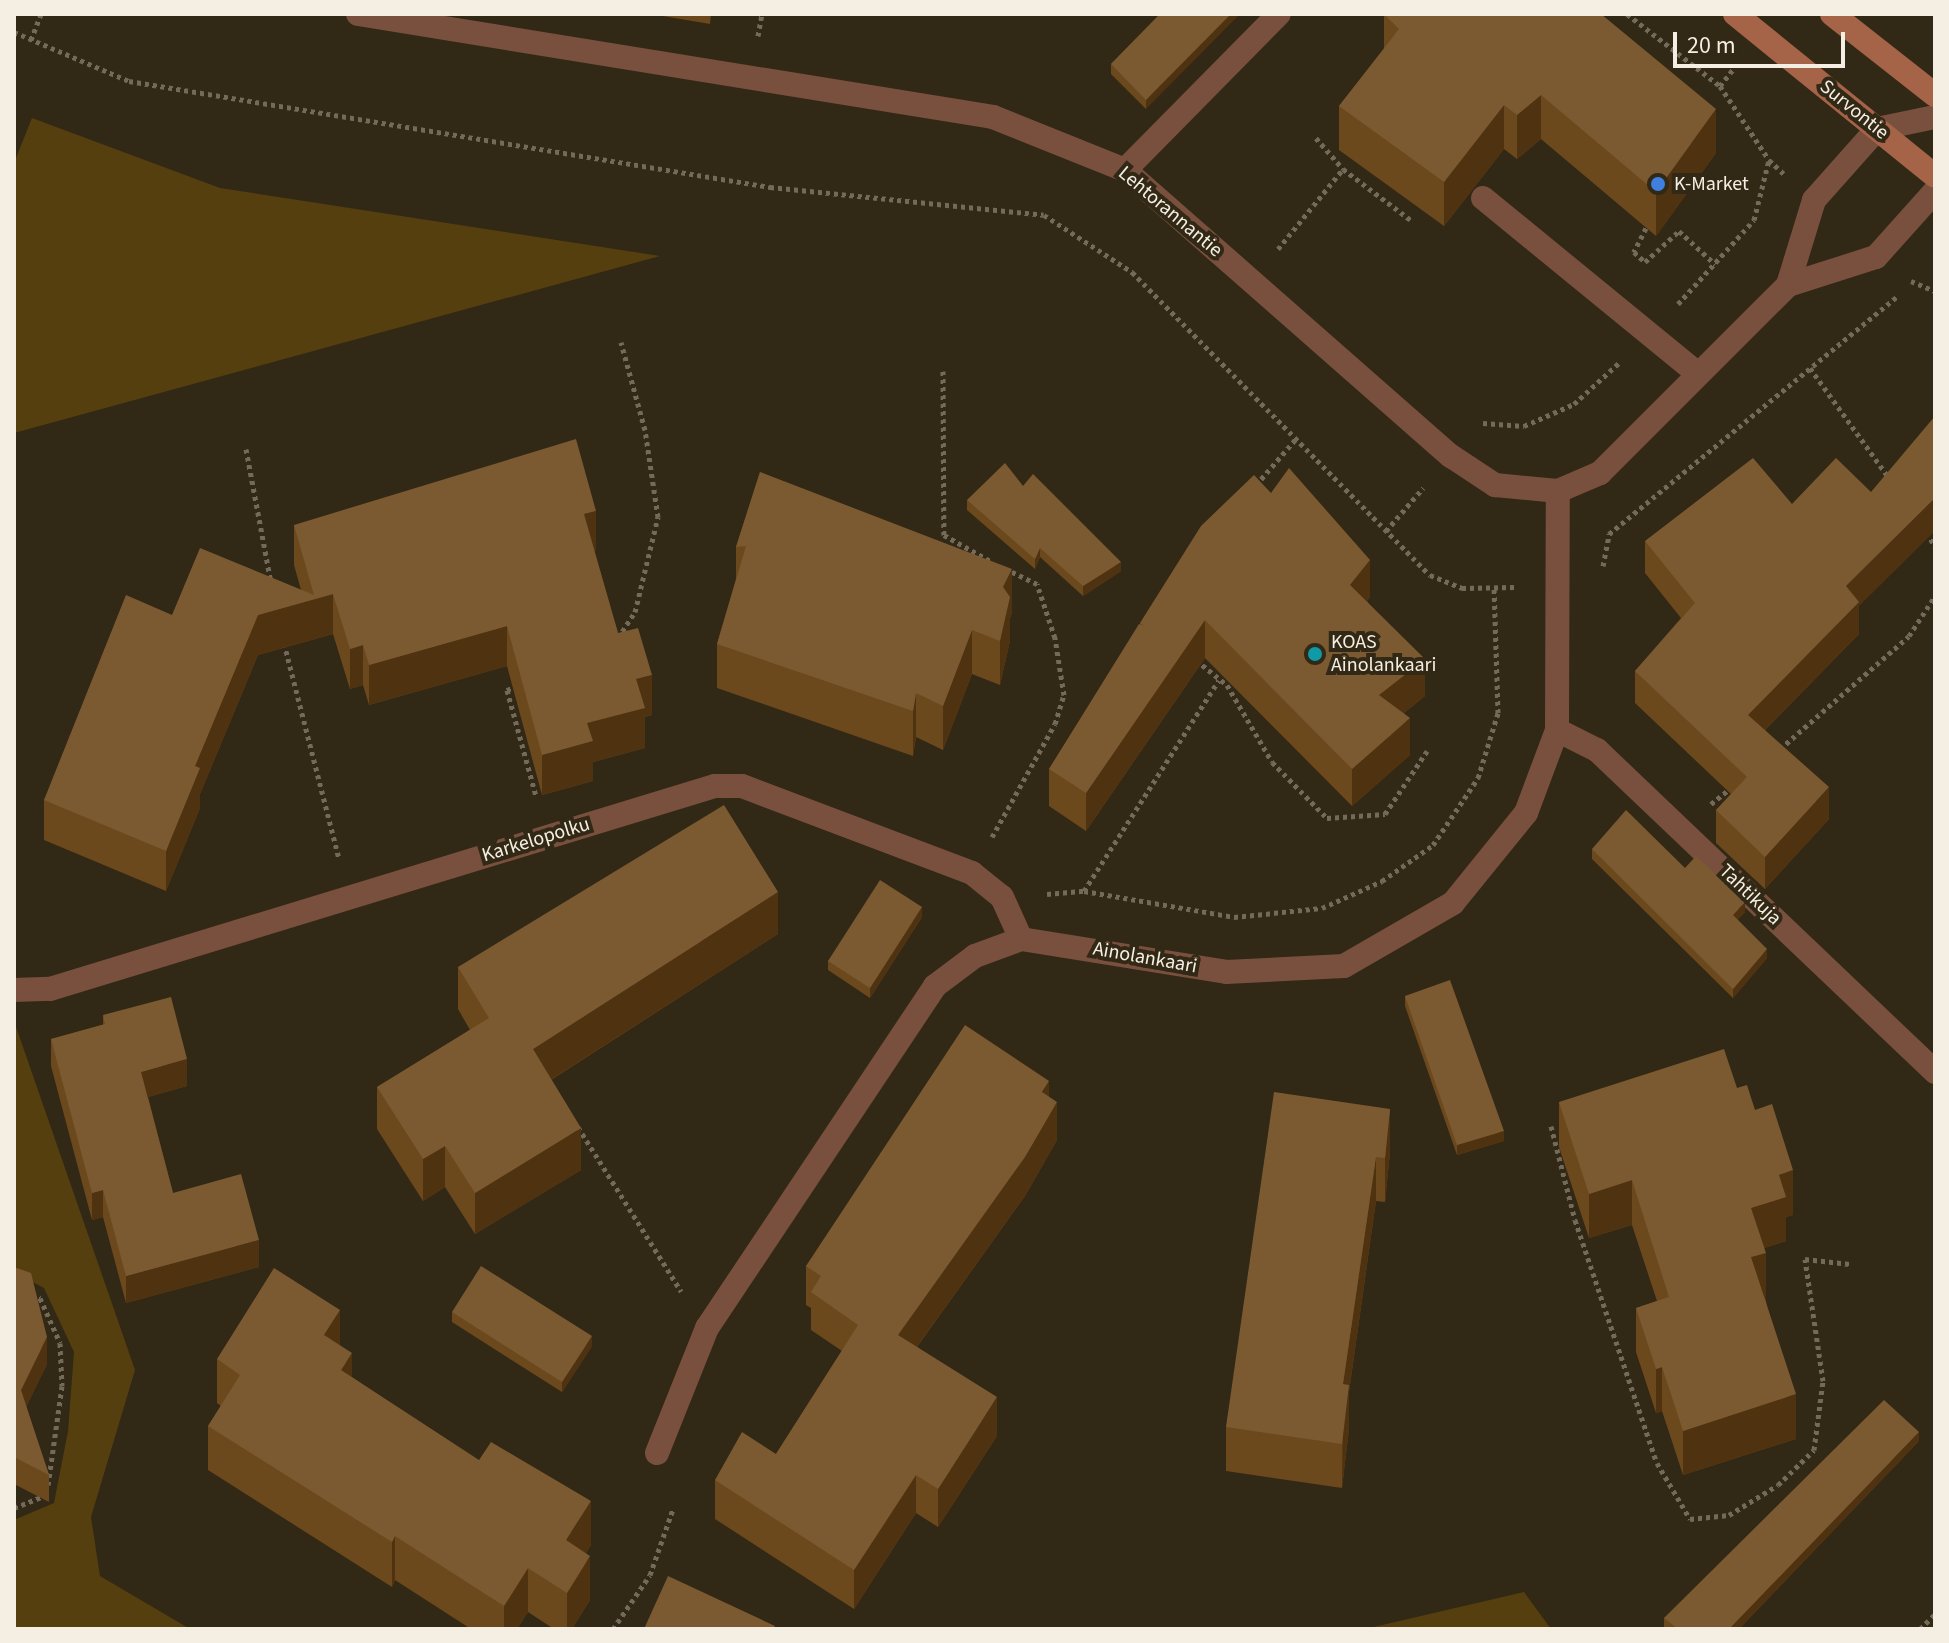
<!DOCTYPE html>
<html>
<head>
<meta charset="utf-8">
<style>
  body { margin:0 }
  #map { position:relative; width:1949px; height:1643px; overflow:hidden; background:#322816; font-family:"Source Sans 3",sans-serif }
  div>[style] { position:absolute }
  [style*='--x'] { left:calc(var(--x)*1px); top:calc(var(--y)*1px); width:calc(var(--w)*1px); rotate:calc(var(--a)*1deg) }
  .green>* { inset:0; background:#553f0e }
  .path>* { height:5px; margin-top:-2.5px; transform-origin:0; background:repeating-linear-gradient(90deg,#736a5a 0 4px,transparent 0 8px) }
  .service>* { height:24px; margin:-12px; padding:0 12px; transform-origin:12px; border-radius:12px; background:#79503e }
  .minor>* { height:24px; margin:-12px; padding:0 12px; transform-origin:12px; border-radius:12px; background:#79503e }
  .tertiary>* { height:24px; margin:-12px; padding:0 12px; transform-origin:12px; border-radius:12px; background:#79503e }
  .secondary>* { height:24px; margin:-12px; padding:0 12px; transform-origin:12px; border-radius:12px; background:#a56347 }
  .wall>* { inset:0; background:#6c481d }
  .shaded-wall>* { inset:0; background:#4f3311 }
  .building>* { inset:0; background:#7b5a32 }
  .dots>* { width:22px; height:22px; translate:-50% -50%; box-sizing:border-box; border:4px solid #322816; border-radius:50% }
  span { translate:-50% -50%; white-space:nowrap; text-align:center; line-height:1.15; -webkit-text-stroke:8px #322816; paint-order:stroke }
  .street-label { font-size:20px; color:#f5efe3 }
  .poi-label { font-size:20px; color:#f5efe3 }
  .left { translate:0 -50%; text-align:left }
  .frame { position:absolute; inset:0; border:16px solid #f5efe3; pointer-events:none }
  .scale { position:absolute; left:1673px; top:32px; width:172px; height:36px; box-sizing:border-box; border:4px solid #f5efe3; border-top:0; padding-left:10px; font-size:24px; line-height:28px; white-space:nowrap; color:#f5efe3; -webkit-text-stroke:6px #322816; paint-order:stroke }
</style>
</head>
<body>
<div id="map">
  <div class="green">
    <i style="clip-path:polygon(32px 118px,220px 188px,660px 256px,14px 433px,14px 163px)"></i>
    <i style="clip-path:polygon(14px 1021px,135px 1370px,91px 1517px,100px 1576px,190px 1629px,14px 1629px,14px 1520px,54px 1503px,68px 1431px,74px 1352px,44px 1288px,14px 1272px)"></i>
    <i style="clip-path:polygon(1524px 1592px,1551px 1629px,1365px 1629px)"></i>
  </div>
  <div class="path">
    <i style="--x:1627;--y:14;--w:118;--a:37.7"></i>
    <i style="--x:1720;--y:86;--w:89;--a:56.5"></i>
    <i style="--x:1769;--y:160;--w:21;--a:43"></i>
    <i style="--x:14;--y:32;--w:125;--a:23.1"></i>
    <i style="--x:129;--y:81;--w:650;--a:9.39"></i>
    <i style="--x:770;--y:187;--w:275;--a:5.8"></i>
    <i style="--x:1044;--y:215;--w:105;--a:32.9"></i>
    <i style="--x:1132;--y:272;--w:425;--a:45.5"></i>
    <i style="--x:1430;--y:575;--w:35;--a:22"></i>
    <i style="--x:1462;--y:588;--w:54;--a:-1.1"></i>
    <i style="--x:758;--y:36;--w:22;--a:-80"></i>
    <i style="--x:31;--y:40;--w:28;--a:-69"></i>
    <i style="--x:1720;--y:86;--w:23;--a:-52"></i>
    <i style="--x:1316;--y:138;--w:41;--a:48.9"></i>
    <i style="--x:1343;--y:169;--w:86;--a:37"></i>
    <i style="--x:1646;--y:228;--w:27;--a:117"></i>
    <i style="--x:1634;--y:252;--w:15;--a:42"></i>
    <i style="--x:1645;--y:262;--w:46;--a:-42.4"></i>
    <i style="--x:1679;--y:231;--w:49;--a:42.5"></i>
    <i style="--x:1278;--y:249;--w:103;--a:-50.9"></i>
    <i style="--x:1911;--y:281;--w:26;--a:23"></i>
    <i style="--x:1678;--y:304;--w:113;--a:-47.9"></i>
    <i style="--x:1754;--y:220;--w:62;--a:-76"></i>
    <i style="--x:1810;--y:368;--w:135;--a:54.3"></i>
    <i style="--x:943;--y:371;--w:164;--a:89.7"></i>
    <i style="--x:944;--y:535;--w:55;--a:29.4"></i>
    <i style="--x:1483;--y:423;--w:41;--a:4.2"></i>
    <i style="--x:1524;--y:426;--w:55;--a:-23.7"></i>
    <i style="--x:1574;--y:404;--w:62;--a:-42.4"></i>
    <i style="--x:246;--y:449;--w:135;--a:79.4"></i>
    <i style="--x:1256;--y:485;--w:60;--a:-49.1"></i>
    <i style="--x:1386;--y:531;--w:57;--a:-49.3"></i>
    <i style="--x:1927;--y:532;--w:17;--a:62"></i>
    <i style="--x:1603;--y:566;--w:33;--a:-79"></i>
    <i style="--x:1609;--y:534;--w:374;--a:-39.5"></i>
    <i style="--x:618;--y:638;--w:31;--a:-57"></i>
    <i style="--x:635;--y:612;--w:98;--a:-76.4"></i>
    <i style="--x:658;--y:517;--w:88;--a:-98.5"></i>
    <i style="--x:645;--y:430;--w:91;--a:-105.3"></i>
    <i style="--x:284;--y:643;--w:222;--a:75.7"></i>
    <i style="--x:1196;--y:660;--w:40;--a:39"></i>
    <i style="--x:1227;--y:685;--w:89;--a:59.7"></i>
    <i style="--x:1272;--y:762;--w:78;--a:45.5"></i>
    <i style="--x:1327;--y:818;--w:58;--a:-3.9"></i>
    <i style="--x:1385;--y:814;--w:76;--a:-56.3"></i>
    <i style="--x:518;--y:686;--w:12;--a:160"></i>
    <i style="--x:507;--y:690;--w:110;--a:74.7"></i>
    <i style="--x:1780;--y:749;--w:171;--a:-41.2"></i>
    <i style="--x:1909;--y:636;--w:48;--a:-57"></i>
    <i style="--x:1711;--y:804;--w:26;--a:-39"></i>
    <i style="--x:992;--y:837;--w:129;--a:-60.9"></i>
    <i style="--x:1055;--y:724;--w:30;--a:-73"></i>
    <i style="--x:1064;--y:695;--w:58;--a:-99"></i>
    <i style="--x:1055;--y:638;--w:57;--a:-108.4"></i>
    <i style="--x:1037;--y:584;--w:32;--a:-154"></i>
    <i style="--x:1084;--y:891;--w:250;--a:-57.4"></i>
    <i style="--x:1047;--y:894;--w:37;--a:-5"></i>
    <i style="--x:1084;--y:891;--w:152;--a:9.8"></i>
    <i style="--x:1234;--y:917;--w:88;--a:-5.8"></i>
    <i style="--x:1322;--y:908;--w:66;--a:-24.2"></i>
    <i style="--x:1382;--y:881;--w:62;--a:-35.2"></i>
    <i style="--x:1433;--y:845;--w:81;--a:-56.1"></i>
    <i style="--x:1478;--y:778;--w:68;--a:-72.9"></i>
    <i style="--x:1498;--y:713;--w:125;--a:-91.8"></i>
    <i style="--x:1551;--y:1126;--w:97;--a:75.7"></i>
    <i style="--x:1575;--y:1220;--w:256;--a:71.4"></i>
    <i style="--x:1657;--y:1463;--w:65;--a:59.5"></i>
    <i style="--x:1690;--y:1519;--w:39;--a:-6"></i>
    <i style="--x:1729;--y:1515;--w:57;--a:-31.5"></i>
    <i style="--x:1778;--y:1485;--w:50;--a:-44.2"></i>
    <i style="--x:1814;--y:1450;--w:70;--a:-82.6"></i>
    <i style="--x:1823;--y:1381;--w:123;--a:-98.4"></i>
    <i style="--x:1805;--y:1259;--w:45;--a:6.3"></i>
    <i style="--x:578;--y:1127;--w:194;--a:57.9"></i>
    <i style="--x:32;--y:1294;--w:9;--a:27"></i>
    <i style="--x:40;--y:1298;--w:49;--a:66"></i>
    <i style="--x:60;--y:1343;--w:43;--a:87.3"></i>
    <i style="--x:62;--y:1386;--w:100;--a:98"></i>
    <i style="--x:14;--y:1508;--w:35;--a:-22"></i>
    <i style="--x:613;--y:1629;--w:65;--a:-55.6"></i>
    <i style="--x:650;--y:1575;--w:70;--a:-70.8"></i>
    <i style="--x:1920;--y:1629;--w:21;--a:-45"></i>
  </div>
  <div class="service">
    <i style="--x:1125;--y:170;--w:219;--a:-45.4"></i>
    <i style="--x:1483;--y:198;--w:278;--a:39.3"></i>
    <i style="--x:1557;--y:730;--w:45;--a:26.6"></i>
    <i style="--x:1597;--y:750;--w:467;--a:43.6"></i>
    <i style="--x:14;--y:990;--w:36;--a:-2"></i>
    <i style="--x:50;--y:989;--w:695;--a:-16.98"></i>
    <i style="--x:715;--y:786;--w:27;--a:0"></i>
    <i style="--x:742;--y:786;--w:246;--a:20.7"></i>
    <i style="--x:972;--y:873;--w:38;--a:39"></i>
    <i style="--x:1002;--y:897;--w:46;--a:65.7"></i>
  </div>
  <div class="minor">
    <i style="--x:657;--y:1453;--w:135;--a:-68.2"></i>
    <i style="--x:707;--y:1328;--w:411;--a:-56.3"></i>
    <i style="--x:935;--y:986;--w:50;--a:-36.9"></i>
    <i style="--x:975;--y:956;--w:49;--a:-20.3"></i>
    <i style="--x:1021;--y:939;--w:208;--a:9.1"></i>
    <i style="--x:1226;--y:972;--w:118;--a:-2.9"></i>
    <i style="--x:1344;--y:966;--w:126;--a:-30"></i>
    <i style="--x:1453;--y:903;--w:116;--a:-51"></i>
    <i style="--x:1526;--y:813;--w:89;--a:-69.5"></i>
    <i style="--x:1557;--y:730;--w:239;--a:-89.8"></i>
  </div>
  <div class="tertiary">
    <i style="--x:358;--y:14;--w:643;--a:9.21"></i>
    <i style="--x:993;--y:117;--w:142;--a:21.9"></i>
    <i style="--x:1125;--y:170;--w:434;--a:41.3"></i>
    <i style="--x:1451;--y:456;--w:53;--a:33.4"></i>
    <i style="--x:1495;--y:485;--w:63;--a:5.4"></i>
    <i style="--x:1558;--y:491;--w:46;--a:-23.2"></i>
    <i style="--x:1600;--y:473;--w:266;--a:-45"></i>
    <i style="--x:1788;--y:285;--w:92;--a:-17.7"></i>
    <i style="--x:1876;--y:257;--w:89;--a:-48.2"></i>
    <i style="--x:1788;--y:285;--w:89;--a:-73"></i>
    <i style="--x:1814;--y:200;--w:95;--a:-48.4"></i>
    <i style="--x:1877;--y:129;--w:59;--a:-11.7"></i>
  </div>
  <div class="secondary">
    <i style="--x:1735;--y:14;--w:257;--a:39"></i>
    <i style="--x:1832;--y:14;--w:131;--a:38.2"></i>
  </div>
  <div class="wall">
    <i style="clip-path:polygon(651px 14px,711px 14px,710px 24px)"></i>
    <i style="clip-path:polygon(1160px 14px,1146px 109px,1111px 74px,1111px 64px)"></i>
    <i style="clip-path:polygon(1384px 14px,1716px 153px,1656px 236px,1541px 139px,1517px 159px,1504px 149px,1444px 226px,1339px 150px,1339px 106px,1384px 49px)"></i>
    <i style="clip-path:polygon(760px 472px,1012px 613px,1010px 618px,1010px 641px,1000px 685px,972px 674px,943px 750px,916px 737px,913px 756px,717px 688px,717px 644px,736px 579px,736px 547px)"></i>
    <i style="clip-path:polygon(1023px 486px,1121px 571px,1083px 596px,1040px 557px,1035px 569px,967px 510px,967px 500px)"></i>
    <i style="clip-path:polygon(294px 525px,596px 551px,594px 551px,618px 633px,652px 715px,645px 717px,645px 748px,593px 762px,593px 781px,542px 795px,507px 666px,369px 705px,363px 685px,350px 689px,333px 634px,258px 655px,200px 794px,200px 808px,166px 891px,44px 840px,44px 800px,172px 615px,301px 590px,294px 565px)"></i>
    <i style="clip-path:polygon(1645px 541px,1859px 606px,1859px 634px,1765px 730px,1829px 819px,1765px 889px,1716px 843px,1716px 810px,1731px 794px,1635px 703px,1635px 671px,1681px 618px,1645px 573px)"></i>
    <i style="clip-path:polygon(1370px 597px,1367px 601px,1425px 696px,1404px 713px,1410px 755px,1352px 806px,1205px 658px,1086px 831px,1049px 806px,1049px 769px,1140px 625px,1140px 623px)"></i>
    <i style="clip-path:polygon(1592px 849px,1685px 868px,1745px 912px,1737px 920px,1767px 958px,1733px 998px,1592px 859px)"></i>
    <i style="clip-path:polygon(922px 917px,870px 998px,828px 970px,828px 961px)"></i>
    <i style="clip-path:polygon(778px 934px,551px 1080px,581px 1170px,475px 1234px,445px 1187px,423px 1201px,377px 1129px,377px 1087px,470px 1030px,458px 1009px,458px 967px)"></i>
    <i style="clip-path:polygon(1405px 996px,1504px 1141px,1457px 1155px,1405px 1006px)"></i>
    <i style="clip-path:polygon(103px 1015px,187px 1086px,148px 1097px,173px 1193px,259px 1267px,126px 1303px,103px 1217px,92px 1220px,51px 1066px,51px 1039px,103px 1025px)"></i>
    <i style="clip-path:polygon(1737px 1088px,1755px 1110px,1793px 1215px,1786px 1217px,1786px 1241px,1764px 1248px,1765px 1297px,1796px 1439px,1683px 1475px,1662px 1411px,1656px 1413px,1636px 1352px,1636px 1308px,1657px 1301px,1632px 1225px,1589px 1238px,1559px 1147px,1559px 1102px)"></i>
    <i style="clip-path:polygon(1049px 1097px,1057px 1140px,1025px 1196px,917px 1347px,997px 1436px,938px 1527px,916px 1513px,854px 1609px,715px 1519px,715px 1480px,776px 1454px,842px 1351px,811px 1330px,811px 1308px,806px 1305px,806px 1266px)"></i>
    <i style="clip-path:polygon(1390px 1109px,1390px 1153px,1385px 1202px,1376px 1201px,1349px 1392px,1349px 1429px,1342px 1488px,1226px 1471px,1226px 1427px)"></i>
    <i style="clip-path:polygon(14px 1267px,47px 1364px,26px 1407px,49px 1475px,49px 1502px,14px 1484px)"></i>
    <i style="clip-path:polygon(452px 1312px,592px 1346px,562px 1392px,452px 1322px)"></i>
    <i style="clip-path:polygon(340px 1345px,352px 1377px,591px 1545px,586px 1553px,590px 1600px,572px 1629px,554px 1629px,528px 1612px,517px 1629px,471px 1629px,395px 1580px,392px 1587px,208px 1470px,208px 1426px,221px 1406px,217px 1403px,217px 1359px)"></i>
    <i style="clip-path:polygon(1919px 1441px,1739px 1629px,1666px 1629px,1664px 1628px,1664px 1618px)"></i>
  </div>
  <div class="shaded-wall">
    <i style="clip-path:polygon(1231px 14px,1240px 14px,1146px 109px,1146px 100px)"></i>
    <i style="clip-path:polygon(1541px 95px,1541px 139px,1517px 159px,1517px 115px)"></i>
    <i style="clip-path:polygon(1504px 105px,1504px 149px,1444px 226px,1444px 182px)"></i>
    <i style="clip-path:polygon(1716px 109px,1716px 153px,1656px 236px,1656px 192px)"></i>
    <i style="clip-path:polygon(1935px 498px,1935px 531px,1859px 606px,1859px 634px,1748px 747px,1748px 715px,1846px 586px)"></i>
    <i style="clip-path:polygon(596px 511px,596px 551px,584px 554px,584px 514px)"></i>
    <i style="clip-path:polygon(1040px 548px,1040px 557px,1035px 569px,1035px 559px)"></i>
    <i style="clip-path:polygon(1370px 560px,1370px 597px,1350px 622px,1350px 585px)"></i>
    <i style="clip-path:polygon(1121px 562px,1121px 571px,1083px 596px,1083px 586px)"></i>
    <i style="clip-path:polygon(1012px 569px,1012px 613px,1010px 618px,1010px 641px,1000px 685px,1000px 641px,1003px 587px)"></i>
    <i style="clip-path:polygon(333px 594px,333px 634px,258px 655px,200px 794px,200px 808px,166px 891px,166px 851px,195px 766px,258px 615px)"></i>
    <i style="clip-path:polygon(1205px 620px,1205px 658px,1086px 831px,1086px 793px)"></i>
    <i style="clip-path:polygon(507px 626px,507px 666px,369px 705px,369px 665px)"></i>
    <i style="clip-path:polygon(972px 630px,972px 674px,943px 750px,943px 706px)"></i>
    <i style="clip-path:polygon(363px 645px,363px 685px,350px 689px,350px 649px)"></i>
    <i style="clip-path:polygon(1425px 659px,1425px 696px,1379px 733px,1379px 695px)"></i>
    <i style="clip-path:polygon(652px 675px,652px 715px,645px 717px,645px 748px,593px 762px,593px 781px,542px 795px,542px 755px,587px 723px,636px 679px)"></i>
    <i style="clip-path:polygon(916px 693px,916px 737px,913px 756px,913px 711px)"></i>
    <i style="clip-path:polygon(1410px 718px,1410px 755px,1352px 806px,1352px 769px)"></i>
    <i style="clip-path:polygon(1829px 787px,1829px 819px,1765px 889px,1765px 857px)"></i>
    <i style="clip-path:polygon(778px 892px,778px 934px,533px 1091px,533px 1049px)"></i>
    <i style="clip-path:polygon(1745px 902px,1745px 912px,1733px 925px,1733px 915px)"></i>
    <i style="clip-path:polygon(922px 907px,922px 917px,870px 998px,870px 988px)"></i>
    <i style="clip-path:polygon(1767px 949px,1767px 958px,1733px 998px,1733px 989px)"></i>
    <i style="clip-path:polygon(187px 1059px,187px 1086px,141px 1099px,141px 1072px)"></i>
    <i style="clip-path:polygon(1049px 1081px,1049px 1115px,1057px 1102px,1057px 1140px,1025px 1196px,898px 1373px,898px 1335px)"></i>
    <i style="clip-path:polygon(1390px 1109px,1390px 1153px,1385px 1202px,1385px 1158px)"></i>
    <i style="clip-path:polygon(581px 1128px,581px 1170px,475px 1234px,475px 1193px)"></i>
    <i style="clip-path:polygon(1504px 1131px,1504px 1141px,1457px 1155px,1457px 1145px)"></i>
    <i style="clip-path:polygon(445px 1146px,445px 1187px,423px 1201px,423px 1159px)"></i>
    <i style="clip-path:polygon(1376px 1157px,1376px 1201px,1349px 1392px,1349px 1429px,1342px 1488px,1343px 1384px)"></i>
    <i style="clip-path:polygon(1793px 1170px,1793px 1215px,1786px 1217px,1786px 1241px,1751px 1252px,1751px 1208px,1779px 1175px)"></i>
    <i style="clip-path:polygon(1632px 1180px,1632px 1225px,1589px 1238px,1589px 1194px)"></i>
    <i style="clip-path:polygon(103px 1190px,103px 1217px,92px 1220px,92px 1193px)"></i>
    <i style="clip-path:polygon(259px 1240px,259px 1267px,126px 1303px,126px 1276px)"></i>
    <i style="clip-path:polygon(1766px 1253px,1766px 1297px,1751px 1301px,1751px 1257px)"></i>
    <i style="clip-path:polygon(340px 1310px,340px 1354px,324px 1335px)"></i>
    <i style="clip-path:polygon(592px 1336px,592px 1346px,562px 1392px,562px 1382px)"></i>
    <i style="clip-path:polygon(47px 1337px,47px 1364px,21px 1417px,21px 1390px)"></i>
    <i style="clip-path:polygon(352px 1353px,352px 1397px,341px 1370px)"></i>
    <i style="clip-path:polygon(1662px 1367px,1662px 1411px,1656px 1413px,1656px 1369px)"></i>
    <i style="clip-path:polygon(1796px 1394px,1796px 1439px,1683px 1475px,1683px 1431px)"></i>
    <i style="clip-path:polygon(997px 1397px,997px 1436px,938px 1527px,938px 1489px)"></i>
    <i style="clip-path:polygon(1919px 1432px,1919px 1441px,1739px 1629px,1729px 1629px)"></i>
    <i style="clip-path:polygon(916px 1475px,916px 1513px,854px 1609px,854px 1570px)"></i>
    <i style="clip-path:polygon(591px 1501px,591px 1545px,566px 1584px,566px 1540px)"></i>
    <i style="clip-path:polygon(395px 1536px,395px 1580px,392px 1587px,392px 1542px)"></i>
    <i style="clip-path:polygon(590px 1556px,590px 1600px,572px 1629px,567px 1629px,567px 1593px)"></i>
    <i style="clip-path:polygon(528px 1568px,528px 1612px,517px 1629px,504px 1629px,504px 1606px)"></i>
  </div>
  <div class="building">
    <i style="clip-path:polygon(1160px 14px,1231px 14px,1146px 100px,1111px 64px)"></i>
    <i style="clip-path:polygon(1384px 14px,1601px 14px,1716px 109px,1656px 192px,1541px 95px,1517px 115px,1504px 105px,1444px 182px,1339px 106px,1399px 29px)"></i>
    <i style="clip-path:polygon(1935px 416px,1935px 498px,1846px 586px,1859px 602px,1748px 715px,1829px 787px,1765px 857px,1716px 810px,1747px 777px,1635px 671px,1695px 603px,1645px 541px,1753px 458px,1792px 504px,1836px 458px,1871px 492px)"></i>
    <i style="clip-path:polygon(576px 439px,596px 511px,584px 514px,618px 633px,638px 628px,652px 675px,636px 679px,645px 708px,587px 723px,593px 741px,542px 755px,507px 626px,369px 665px,363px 645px,350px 649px,333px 594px,258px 615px,195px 766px,200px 768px,166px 851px,44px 800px,126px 595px,172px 615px,200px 548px,314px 595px,294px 525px)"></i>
    <i style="clip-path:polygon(1005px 463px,1023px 486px,1033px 474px,1121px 562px,1083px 586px,1040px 548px,1035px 559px,967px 500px)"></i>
    <i style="clip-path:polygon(1289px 468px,1370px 560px,1350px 585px,1425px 659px,1379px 695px,1410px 718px,1352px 769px,1205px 620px,1086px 793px,1049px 769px,1139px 624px,1144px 626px,1140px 623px,1201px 526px,1254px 475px,1271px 493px)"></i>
    <i style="clip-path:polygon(760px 472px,1012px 569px,1003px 587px,1010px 597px,1000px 641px,972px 630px,943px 706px,916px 693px,913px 711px,717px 644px,746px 546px,736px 547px)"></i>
    <i style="clip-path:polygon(724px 805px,778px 892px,533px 1049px,581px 1128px,475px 1193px,445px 1146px,423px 1159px,377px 1087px,489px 1018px,458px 967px)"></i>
    <i style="clip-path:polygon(1626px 810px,1685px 868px,1696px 856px,1745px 902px,1733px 915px,1767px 949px,1733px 989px,1592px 849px)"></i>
    <i style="clip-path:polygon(880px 880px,922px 907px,870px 988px,828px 961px)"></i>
    <i style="clip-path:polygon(1450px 980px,1504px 1131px,1457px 1145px,1405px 996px)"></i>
    <i style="clip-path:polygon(171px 997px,187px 1059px,141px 1072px,173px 1193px,241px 1174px,259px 1240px,126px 1276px,103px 1190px,92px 1193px,51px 1039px,105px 1024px,103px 1015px)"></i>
    <i style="clip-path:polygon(965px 1025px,1049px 1081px,1042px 1092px,1057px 1102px,1025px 1157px,898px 1335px,997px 1397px,938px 1489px,916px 1475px,854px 1570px,715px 1480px,742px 1432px,776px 1454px,858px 1325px,811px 1292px,821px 1276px,806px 1266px)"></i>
    <i style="clip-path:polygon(1724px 1049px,1737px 1088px,1747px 1085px,1755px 1110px,1772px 1104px,1793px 1170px,1779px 1175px,1786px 1197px,1751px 1208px,1766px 1253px,1751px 1257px,1796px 1394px,1683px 1431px,1662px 1367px,1656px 1369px,1636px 1308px,1669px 1297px,1632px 1180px,1589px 1194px,1559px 1102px)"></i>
    <i style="clip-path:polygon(1274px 1092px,1390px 1109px,1385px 1158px,1376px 1157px,1343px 1384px,1349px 1385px,1342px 1444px,1226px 1427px)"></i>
    <i style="clip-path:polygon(481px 1266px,592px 1336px,562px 1382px,452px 1312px)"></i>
    <i style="clip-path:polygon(14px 1267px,31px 1273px,47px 1337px,21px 1390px,49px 1475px,14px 1457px)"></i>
    <i style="clip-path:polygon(274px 1268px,340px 1310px,324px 1335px,352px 1353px,341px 1370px,479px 1460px,491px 1442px,591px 1501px,566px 1540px,590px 1556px,567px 1593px,528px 1568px,504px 1606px,395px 1536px,392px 1542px,208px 1426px,240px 1375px,217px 1359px)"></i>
    <i style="clip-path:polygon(1884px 1400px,1919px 1432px,1729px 1629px,1678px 1629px,1664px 1618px)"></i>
    <i style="clip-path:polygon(668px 1576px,775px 1626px,773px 1629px,644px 1629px)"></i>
  </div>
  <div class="dots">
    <i style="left:1658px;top:184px;background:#3f7fe0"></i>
    <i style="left:1315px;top:654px;background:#0f9aa8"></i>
  </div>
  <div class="street-label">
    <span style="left:1854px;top:110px;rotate:39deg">Survontie</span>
    <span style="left:1170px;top:212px;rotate:40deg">Lehtorannantie</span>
    <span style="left:536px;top:840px;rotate:-17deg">Karkelopolku</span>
    <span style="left:1750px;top:895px;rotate:44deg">Tahtikuja</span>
    <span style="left:1145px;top:958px;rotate:10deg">Ainolankaari</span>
  </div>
  <div class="poi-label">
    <span class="left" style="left:1674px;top:184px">K-Market</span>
    <span class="left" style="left:1331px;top:654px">KOAS<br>Ainolankaari</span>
  </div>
  <div class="frame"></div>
  <div class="scale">20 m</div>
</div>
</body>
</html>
